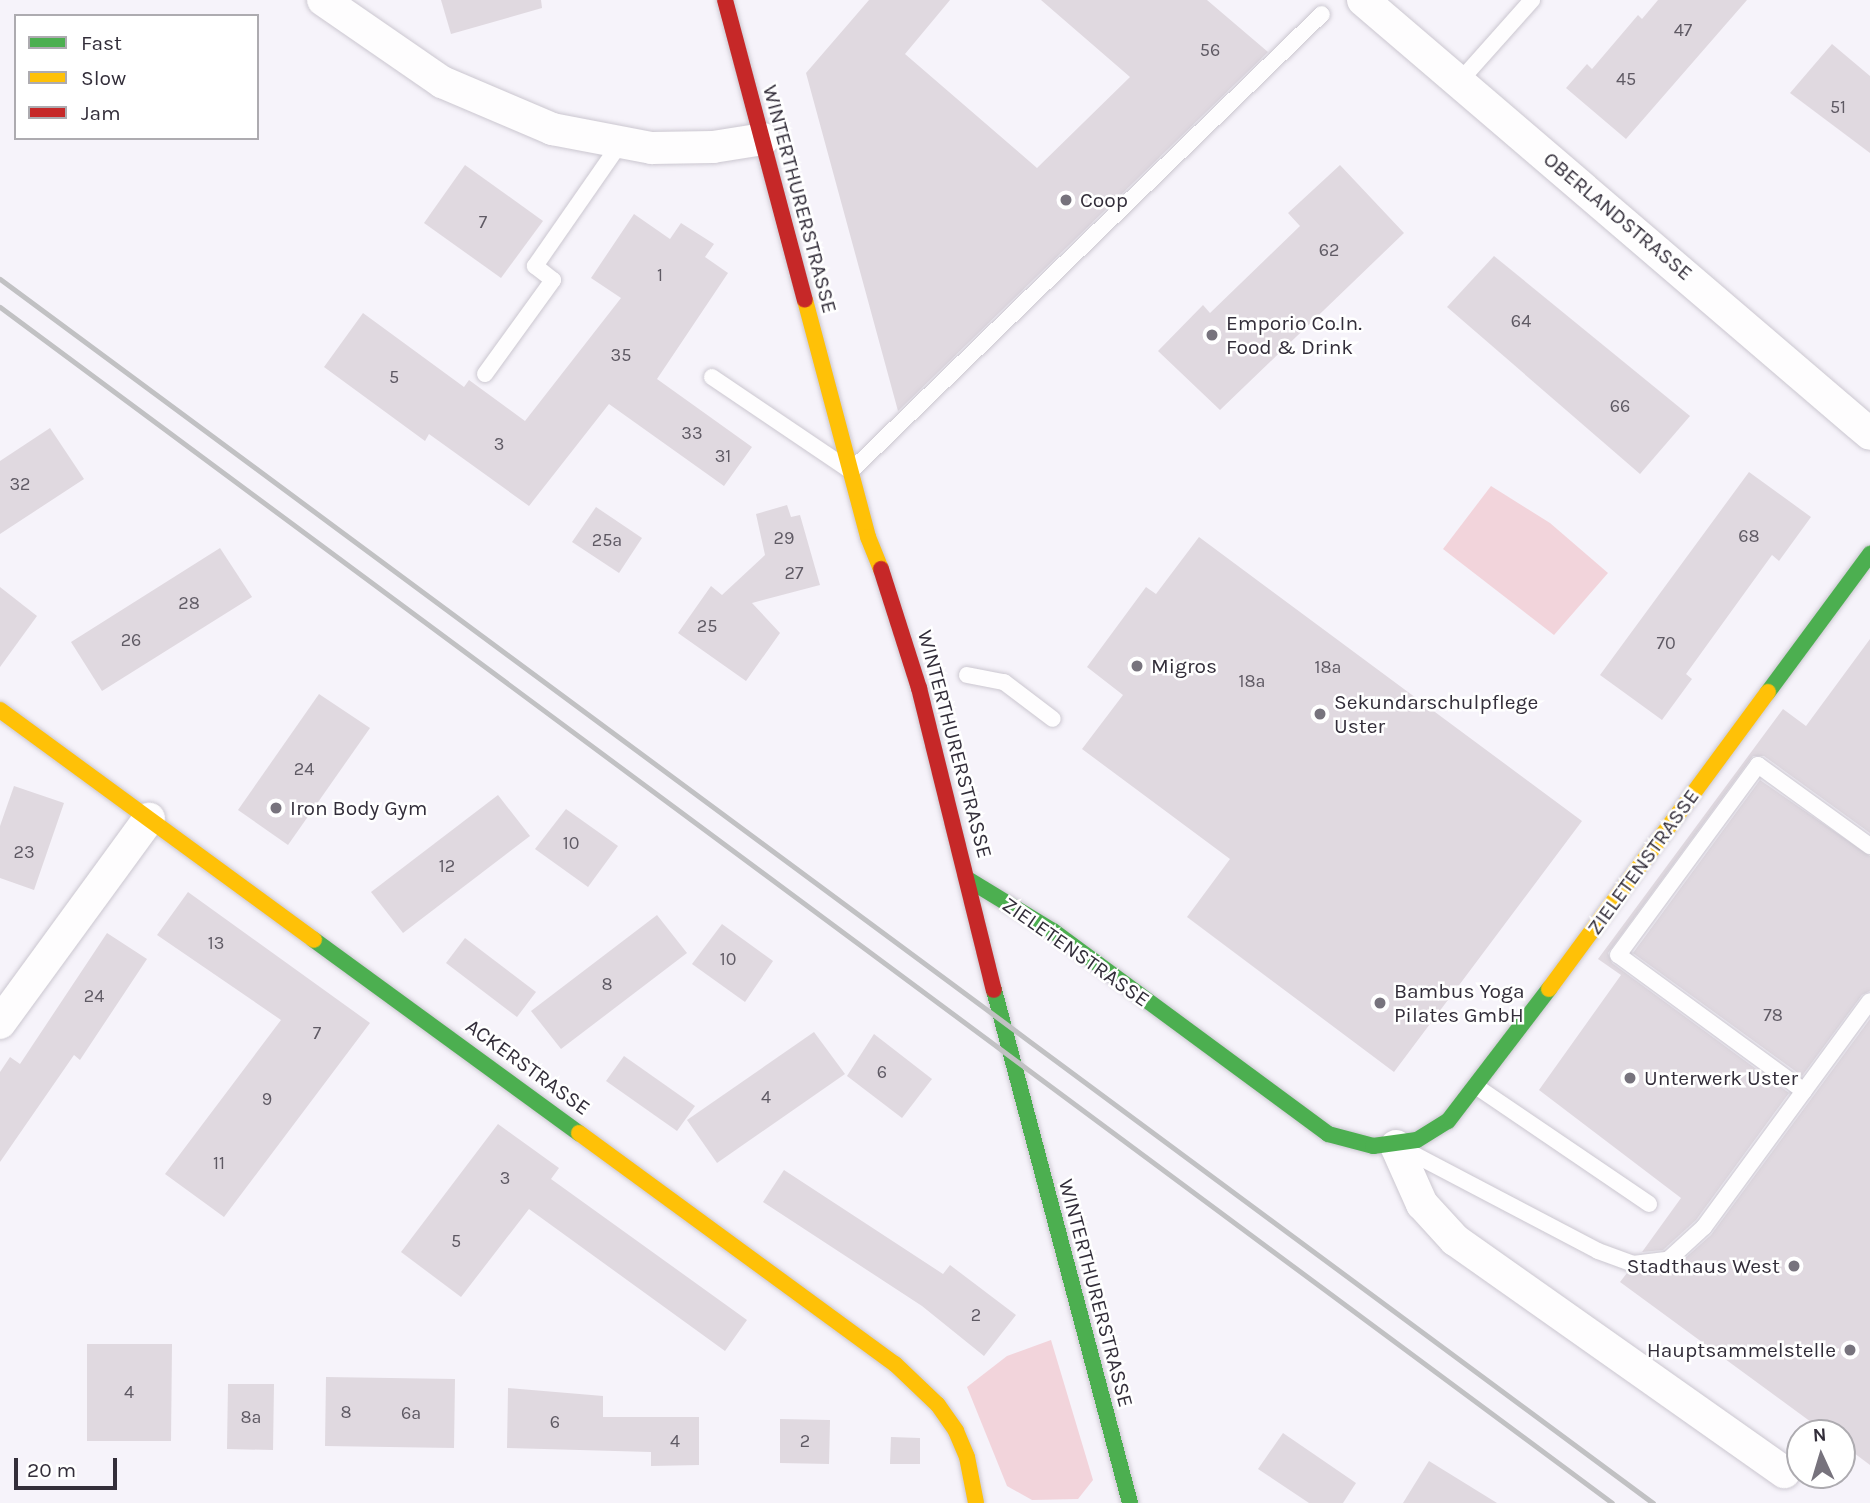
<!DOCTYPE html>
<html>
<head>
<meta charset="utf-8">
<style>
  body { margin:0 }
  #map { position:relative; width:1870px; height:1503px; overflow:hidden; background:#f6f3fa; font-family:Karla,sans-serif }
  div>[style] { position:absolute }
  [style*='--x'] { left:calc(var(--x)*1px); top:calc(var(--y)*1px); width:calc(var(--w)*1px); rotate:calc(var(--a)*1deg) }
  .green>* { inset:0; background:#f2d4db }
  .building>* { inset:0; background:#e0d9e0 }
  .roads { filter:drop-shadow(0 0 2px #cbc7d0) drop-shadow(0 0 2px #cbc7d0) }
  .lane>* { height:16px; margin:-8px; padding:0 8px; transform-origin:8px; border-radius:8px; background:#fefdfe }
  .street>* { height:32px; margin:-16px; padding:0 16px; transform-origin:16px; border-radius:16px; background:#fefdfe }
  .fast>* { height:16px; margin:-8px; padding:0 8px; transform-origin:8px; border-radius:8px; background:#4caf50 }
  .slow>* { height:16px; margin:-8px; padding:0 8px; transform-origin:8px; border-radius:8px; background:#ffc107 }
  .jam>* { height:16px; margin:-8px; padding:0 8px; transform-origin:8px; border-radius:8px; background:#c62828 }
  .rail>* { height:5px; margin:-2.5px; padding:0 2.5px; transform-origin:2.5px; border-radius:2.5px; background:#c1c1c3 }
  .dots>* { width:19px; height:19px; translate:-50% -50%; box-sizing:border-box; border:4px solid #fff; border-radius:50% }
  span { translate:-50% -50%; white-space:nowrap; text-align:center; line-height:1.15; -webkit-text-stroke:5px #fff; paint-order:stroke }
  .number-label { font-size:18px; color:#5f5a64 }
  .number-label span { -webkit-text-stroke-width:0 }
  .street-label { font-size:21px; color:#332e3a }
  .poi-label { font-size:21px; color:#332e3a }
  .left { translate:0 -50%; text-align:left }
  .right { translate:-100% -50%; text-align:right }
  .legend { position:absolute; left:14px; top:14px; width:245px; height:126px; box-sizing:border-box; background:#fff; border:2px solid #adabb0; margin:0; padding:9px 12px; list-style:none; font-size:21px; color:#332e3a }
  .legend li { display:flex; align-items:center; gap:14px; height:35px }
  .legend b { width:35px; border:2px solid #adabb0 }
  .north { position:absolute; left:1786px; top:1419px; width:70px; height:70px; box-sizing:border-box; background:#fff; border:2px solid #adabb0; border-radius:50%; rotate:356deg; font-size:19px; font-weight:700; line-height:28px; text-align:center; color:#332e3a }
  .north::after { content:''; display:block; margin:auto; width:24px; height:32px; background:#77737d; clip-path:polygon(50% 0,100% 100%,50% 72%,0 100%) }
  .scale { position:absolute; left:14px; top:1458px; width:103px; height:32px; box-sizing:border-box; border:4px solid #332e3a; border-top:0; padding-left:9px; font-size:21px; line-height:24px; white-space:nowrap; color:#332e3a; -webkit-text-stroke:5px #fff; paint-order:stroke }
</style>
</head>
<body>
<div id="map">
  <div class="green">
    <i style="clip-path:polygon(1491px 486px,1550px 523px,1608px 573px,1554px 635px,1443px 549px)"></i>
    <i style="clip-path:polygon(1051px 1340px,1093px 1480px,1078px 1499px,1032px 1500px,1007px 1486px,967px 1387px,1007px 1356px)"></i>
  </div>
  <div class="building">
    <i style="clip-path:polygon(441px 0,541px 0,542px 8px,451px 34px)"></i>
    <i style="clip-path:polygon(869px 0,950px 0,905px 54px,1037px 168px,1130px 77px,1041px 0,1207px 0,1268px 52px,898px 411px,806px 73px)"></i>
    <i style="clip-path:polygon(1658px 0,1747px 0,1626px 139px,1566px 88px,1587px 64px,1592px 69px,1638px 15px,1642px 19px)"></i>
    <i style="clip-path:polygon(1832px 44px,1870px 76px,1870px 153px,1790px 93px)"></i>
    <i style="clip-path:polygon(465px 165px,543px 221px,501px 278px,424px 223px)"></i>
    <i style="clip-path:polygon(1340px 165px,1404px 233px,1220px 410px,1158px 351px,1203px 305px,1210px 313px,1300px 226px,1288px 213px)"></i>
    <i style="clip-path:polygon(634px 214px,670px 239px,681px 223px,714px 244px,705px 257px,728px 273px,657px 379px,752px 447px,724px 486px,609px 404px,529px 506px,429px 434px,425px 441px,324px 367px,363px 313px,464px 387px,469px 380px,525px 421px,621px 298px,591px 278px)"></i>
    <i style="clip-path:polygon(1494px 256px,1690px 416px,1640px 474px,1447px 307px)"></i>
    <i style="clip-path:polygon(50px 428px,84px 479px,0 534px,0 461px)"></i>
    <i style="clip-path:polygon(1749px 472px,1811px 517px,1779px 561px,1772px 555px,1686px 674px,1692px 679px,1662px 720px,1600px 675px)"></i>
    <i style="clip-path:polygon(787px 505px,791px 517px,800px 515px,820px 585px,752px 603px,780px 633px,746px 681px,678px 633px,711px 586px,722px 595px,765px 555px,756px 514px)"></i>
    <i style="clip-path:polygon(596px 507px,642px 538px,619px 573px,572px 542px)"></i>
    <i style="clip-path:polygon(1199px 537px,1582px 821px,1394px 1072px,1187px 917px,1230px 859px,1082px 749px,1123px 695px,1087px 667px,1146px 587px,1156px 594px)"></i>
    <i style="clip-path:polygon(220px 548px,252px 597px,102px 691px,71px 642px)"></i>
    <i style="clip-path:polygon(0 587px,37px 616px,0 667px)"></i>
    <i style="clip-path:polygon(1870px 639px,1870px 833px,1764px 756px,1753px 756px,1608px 953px,1612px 963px,1789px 1093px,1696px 1220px,1663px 1250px,1642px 1252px,1681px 1198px,1539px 1090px,1621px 975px,1598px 959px,1783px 709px,1806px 726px)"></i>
    <i style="clip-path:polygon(319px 694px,370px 728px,288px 845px,238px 810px)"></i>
    <i style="clip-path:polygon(1760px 780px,1870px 856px,1870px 991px,1862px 995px,1802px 1076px,1633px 953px)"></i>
    <i style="clip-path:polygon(14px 786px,64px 803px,34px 890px,0 878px,0 826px)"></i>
    <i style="clip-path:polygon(498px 795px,530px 836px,403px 933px,371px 892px)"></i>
    <i style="clip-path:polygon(566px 809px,618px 846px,588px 887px,535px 849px)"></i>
    <i style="clip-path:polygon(188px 892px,370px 1023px,224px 1217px,165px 1174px,281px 1020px,157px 935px)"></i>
    <i style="clip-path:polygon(657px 915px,687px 953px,561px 1049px,531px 1011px)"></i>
    <i style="clip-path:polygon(722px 924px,773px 961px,745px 1002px,692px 964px)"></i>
    <i style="clip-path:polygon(107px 933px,147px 959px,80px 1060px,74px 1055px,0 1162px,0 1072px,10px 1057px,20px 1064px)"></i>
    <i style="clip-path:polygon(465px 938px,536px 992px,517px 1017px,446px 963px)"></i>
    <i style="clip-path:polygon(1870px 1019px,1870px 1465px,1842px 1444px,1842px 1433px,1826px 1433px,1620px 1282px,1627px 1273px,1674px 1268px,1711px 1235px)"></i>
    <i style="clip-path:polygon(814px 1032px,845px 1074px,717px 1163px,687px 1120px)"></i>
    <i style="clip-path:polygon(874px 1034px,932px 1079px,902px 1118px,847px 1076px)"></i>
    <i style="clip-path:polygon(624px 1056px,695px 1106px,677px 1131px,606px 1081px)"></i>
    <i style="clip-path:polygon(498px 1124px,559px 1168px,551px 1179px,747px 1320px,725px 1351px,529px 1209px,461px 1297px,401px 1252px)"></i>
    <i style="clip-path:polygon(784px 1170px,943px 1274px,950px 1265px,1016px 1315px,984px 1356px,922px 1306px,763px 1202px)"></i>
    <i style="clip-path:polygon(87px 1344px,172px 1344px,171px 1441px,87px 1441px)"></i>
    <i style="clip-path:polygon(326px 1377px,455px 1379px,454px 1448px,325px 1446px)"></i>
    <i style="clip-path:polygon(228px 1384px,274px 1384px,273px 1450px,227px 1449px)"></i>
    <i style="clip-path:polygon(508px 1388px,603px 1396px,603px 1417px,699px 1417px,699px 1465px,651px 1466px,651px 1452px,507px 1448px)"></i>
    <i style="clip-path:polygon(780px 1419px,830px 1420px,829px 1464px,780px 1463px)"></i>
    <i style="clip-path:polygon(1283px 1433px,1356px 1483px,1343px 1503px,1309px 1503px,1258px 1469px)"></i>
    <i style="clip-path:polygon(891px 1437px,920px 1438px,920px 1464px,890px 1464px)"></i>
    <i style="clip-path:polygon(1429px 1461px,1497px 1503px,1403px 1503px)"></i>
  </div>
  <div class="roads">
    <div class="lane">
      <i style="--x:1459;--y:82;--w:110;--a:-48.3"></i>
      <i style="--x:485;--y:374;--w:116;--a:-54.1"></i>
      <i style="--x:553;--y:280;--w:23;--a:-142"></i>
      <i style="--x:535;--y:266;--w:147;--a:-55.2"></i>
      <i style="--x:712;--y:377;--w:168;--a:34.1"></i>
      <i style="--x:851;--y:471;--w:656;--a:-44.14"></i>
      <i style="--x:967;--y:675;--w:38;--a:11"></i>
      <i style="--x:1004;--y:682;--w:61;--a:37.1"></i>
      <i style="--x:1477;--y:1087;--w:208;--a:34.2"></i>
      <i style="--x:1804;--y:1091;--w:230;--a:-143.8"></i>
      <i style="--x:1618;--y:955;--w:236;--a:-53.6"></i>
      <i style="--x:1758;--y:765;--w:138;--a:35.9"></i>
      <i style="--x:1402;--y:1148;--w:221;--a:27.7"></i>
      <i style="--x:1598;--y:1251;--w:37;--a:20"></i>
      <i style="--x:1633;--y:1264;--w:35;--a:-7"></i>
      <i style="--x:1668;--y:1260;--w:49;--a:-42.5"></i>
      <i style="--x:1704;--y:1227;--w:280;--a:-53.7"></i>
    </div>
    <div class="street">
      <i style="--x:323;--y:0;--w:145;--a:34.6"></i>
      <i style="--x:442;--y:82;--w:120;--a:23.1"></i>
      <i style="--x:552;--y:129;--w:102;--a:10.8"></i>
      <i style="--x:652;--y:148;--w:61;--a:-0.9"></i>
      <i style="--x:713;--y:147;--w:51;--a:-9.1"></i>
      <i style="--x:1363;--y:0;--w:667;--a:40.56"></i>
      <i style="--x:0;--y:1023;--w:253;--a:-53.9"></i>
      <i style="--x:1396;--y:1146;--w:64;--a:65.9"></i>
      <i style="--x:1422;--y:1204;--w:49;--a:47.5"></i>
      <i style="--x:1455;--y:1240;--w:403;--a:35.2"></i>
    </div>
    <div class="fast">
      <i style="--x:1768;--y:692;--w:172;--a:-53.5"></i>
      <i style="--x:969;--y:880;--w:98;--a:31.3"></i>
      <i style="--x:1053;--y:931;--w:342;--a:36.4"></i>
      <i style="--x:1328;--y:1134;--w:47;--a:14.9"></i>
      <i style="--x:1373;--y:1146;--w:44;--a:-7.8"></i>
      <i style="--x:1417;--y:1140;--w:36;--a:-32"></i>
      <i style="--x:1448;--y:1121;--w:166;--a:-52.6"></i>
      <i style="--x:314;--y:940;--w:328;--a:36.1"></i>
      <i style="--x:994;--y:990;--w:531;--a:75.15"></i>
    </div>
    <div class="slow">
      <i style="--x:805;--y:300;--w:245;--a:75.1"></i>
      <i style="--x:868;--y:537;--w:35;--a:68"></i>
      <i style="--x:0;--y:710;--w:389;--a:36.2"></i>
      <i style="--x:1549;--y:989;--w:369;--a:-53.6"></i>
      <i style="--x:579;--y:1133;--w:391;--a:36.2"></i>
      <i style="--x:895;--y:1364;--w:59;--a:43.6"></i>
      <i style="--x:938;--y:1405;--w:32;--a:55"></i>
      <i style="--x:956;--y:1431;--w:28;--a:67"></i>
      <i style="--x:967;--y:1457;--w:47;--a:78.9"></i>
    </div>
    <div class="jam">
      <i style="--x:725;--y:0;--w:310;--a:75.1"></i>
      <i style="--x:881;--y:569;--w:125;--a:72.3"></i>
      <i style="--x:919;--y:688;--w:311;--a:76.1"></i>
    </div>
  </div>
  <div class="rail">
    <i style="--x:0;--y:279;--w:2057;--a:36.52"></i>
    <i style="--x:0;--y:307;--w:2007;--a:36.57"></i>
  </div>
  <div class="dots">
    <i style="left:1066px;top:200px;background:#77737d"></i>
    <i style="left:1212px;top:335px;background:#77737d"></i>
    <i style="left:1137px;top:666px;background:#77737d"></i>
    <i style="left:1320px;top:714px;background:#77737d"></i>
    <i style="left:276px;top:808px;background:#77737d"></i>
    <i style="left:1380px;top:1003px;background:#77737d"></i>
    <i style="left:1630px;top:1078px;background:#77737d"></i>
    <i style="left:1794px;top:1266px;background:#77737d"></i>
    <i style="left:1850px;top:1350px;background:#77737d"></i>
  </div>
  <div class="number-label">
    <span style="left:1683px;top:30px">47</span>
    <span style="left:1210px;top:50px">56</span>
    <span style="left:1626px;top:79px">45</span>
    <span style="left:1838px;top:107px">51</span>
    <span style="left:483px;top:222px">7</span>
    <span style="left:1329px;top:250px">62</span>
    <span style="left:660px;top:275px">1</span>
    <span style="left:1521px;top:321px">64</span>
    <span style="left:621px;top:355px">35</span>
    <span style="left:394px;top:377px">5</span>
    <span style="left:1620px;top:406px">66</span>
    <span style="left:692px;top:433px">33</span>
    <span style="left:499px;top:444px">3</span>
    <span style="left:723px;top:456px">31</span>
    <span style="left:20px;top:484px">32</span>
    <span style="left:1749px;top:536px">68</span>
    <span style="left:784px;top:538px">29</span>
    <span style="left:607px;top:540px">25a</span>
    <span style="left:794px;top:573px">27</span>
    <span style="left:189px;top:603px">28</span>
    <span style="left:707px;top:626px">25</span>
    <span style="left:131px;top:640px">26</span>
    <span style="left:1666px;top:643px">70</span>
    <span style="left:1328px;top:667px">18a</span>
    <span style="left:1252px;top:681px">18a</span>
    <span style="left:304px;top:769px">24</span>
    <span style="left:571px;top:843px">10</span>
    <span style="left:24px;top:852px">23</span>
    <span style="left:447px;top:866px">12</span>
    <span style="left:216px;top:943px">13</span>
    <span style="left:728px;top:959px">10</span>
    <span style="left:607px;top:984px">8</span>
    <span style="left:94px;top:996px">24</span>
    <span style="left:1773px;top:1015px">78</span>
    <span style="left:317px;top:1033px">7</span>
    <span style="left:882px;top:1072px">6</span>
    <span style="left:766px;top:1097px">4</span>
    <span style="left:267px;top:1099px">9</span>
    <span style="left:219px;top:1163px">11</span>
    <span style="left:505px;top:1178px">3</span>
    <span style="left:456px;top:1241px">5</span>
    <span style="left:976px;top:1315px">2</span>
    <span style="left:129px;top:1392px">4</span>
    <span style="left:346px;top:1412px">8</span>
    <span style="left:411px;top:1413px">6a</span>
    <span style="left:251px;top:1417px">8a</span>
    <span style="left:555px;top:1422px">6</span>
    <span style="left:675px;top:1441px">4</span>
    <span style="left:805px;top:1441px">2</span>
  </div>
  <div class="street-label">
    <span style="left:800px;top:199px;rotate:75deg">WINTERTHURERSTRASSE</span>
    <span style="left:1618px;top:216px;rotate:40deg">OBERLANDSTRASSE</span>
    <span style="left:955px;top:744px;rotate:75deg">WINTERTHURERSTRASSE</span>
    <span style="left:1643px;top:862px;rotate:-54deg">ZIELETENSTRASSE</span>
    <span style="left:1076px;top:952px;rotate:35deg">ZIELETENSTRASSE</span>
    <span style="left:528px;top:1067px;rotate:36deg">ACKERSTRASSE</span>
    <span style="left:1096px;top:1293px;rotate:75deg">WINTERTHURERSTRASSE</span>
  </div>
  <div class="poi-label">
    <span class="left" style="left:1080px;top:200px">Coop</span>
    <span class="left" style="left:1226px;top:335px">Emporio Co.In.<br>Food &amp; Drink</span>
    <span class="left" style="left:1151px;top:666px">Migros</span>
    <span class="left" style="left:1334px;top:714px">Sekundarschulpflege<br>Uster</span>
    <span class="left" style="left:290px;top:808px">Iron Body Gym</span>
    <span class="left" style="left:1394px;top:1003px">Bambus Yoga<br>Pilates GmbH</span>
    <span class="left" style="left:1644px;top:1078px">Unterwerk Uster</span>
    <span class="right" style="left:1780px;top:1266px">Stadthaus West</span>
    <span class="right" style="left:1836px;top:1350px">Hauptsammelstelle</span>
  </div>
  <ul class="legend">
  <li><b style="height:9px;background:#4caf50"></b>Fast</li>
  <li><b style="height:9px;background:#ffc107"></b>Slow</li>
  <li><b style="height:9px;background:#c62828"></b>Jam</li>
  </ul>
  <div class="north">N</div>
  <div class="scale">20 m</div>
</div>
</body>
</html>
